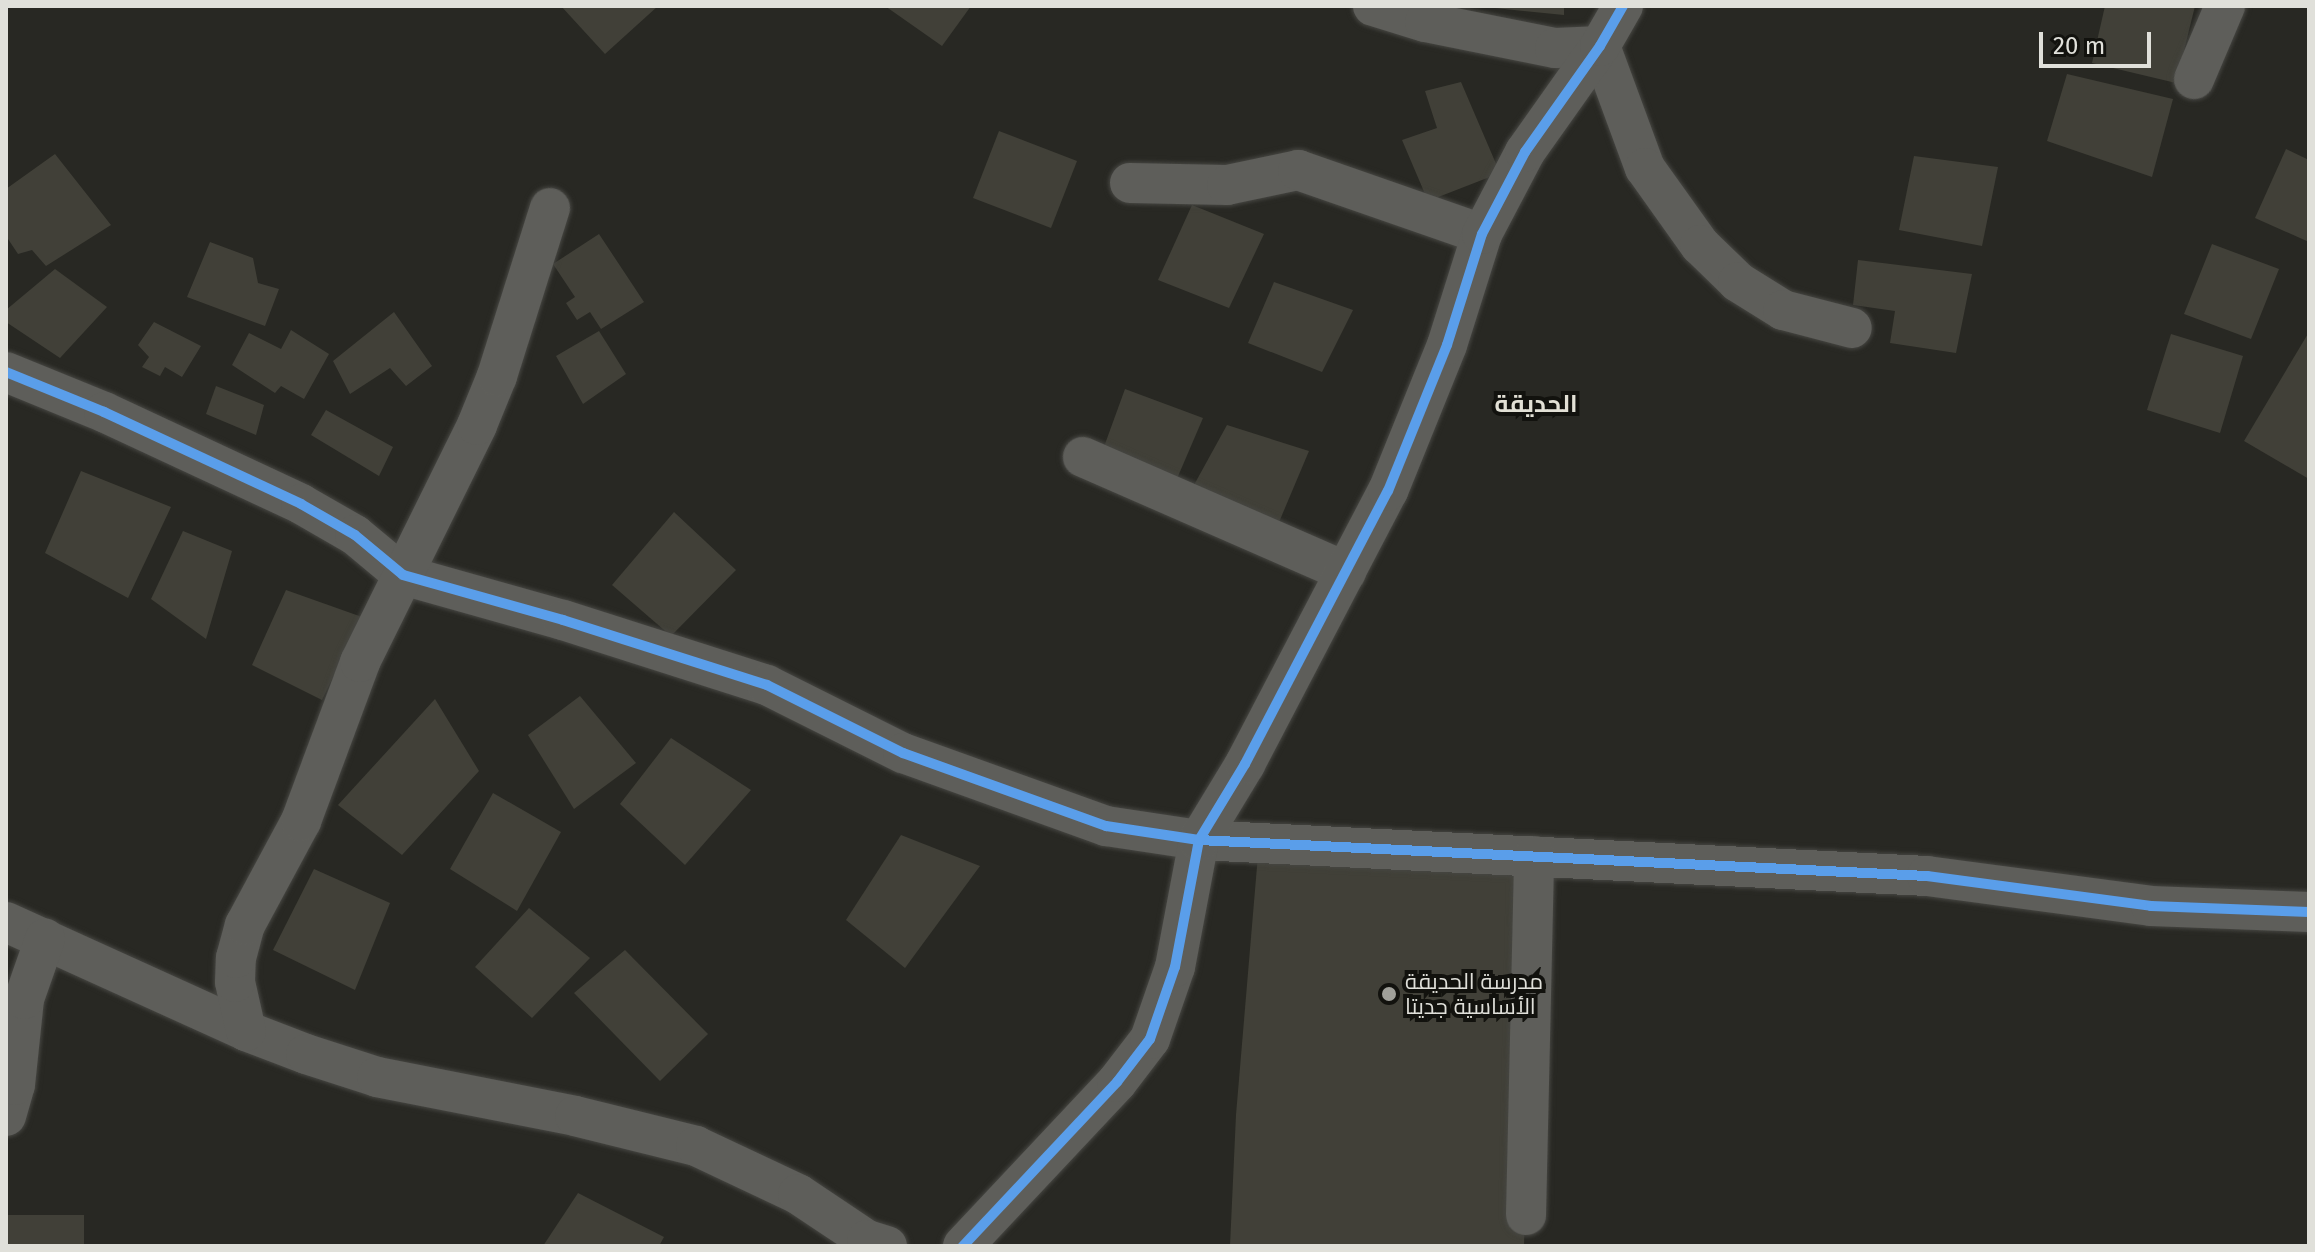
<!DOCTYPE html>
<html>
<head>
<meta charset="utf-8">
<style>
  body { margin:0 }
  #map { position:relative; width:2315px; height:1252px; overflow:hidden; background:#282823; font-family:"Fira Sans",Cairo,sans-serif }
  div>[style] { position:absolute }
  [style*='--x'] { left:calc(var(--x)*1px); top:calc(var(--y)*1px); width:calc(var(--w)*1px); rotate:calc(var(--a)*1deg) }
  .building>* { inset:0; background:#414038 }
  .roads { filter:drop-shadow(0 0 2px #464642) drop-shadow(0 0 2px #464642) }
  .street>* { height:40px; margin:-20px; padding:0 20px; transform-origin:20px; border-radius:20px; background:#5e5e5a }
  .cycleway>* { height:10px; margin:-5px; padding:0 5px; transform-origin:5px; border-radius:5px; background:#5a9eea }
  .dots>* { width:22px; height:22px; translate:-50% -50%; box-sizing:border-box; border:4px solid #12120e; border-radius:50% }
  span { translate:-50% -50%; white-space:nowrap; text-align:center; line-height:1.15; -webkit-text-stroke:8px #12120e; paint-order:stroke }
  .poi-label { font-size:22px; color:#e0e0da }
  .left { translate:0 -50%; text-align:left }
  .neighbourhood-label { font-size:24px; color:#e2e0d5; font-weight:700 }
  .frame { position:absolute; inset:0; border:8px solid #e0e0da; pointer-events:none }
  .scale { position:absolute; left:2039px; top:32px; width:112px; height:36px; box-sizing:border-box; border:4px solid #e0e0da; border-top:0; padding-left:10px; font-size:24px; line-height:28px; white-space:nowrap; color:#e0e0da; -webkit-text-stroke:6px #12120e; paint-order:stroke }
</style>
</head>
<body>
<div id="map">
  <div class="building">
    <i style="clip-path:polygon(561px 6px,658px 6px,605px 54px)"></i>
    <i style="clip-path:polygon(885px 6px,971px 6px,942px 46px)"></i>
    <i style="clip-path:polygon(1496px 6px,1564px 6px,1564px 15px,1495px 8px)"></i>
    <i style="clip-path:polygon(2105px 6px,2195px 6px,2176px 83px,2092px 63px)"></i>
    <i style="clip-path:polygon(2067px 74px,2173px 99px,2152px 177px,2047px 141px)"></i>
    <i style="clip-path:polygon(1461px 82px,1500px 173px,1428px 201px,1402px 140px,1437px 128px,1425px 91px)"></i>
    <i style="clip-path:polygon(999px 131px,1077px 161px,1051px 228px,973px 198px)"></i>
    <i style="clip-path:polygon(2286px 149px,2309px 160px,2309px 242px,2255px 218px)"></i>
    <i style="clip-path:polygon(55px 154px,111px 225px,46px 266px,32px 250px,18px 254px,6px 236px,6px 189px)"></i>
    <i style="clip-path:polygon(1914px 156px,1998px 167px,1982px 246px,1899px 230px)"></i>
    <i style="clip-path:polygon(1192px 205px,1264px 234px,1229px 308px,1158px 280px)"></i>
    <i style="clip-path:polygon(599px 234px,644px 302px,601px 329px,590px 312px,577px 320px,566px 303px,575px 297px,553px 264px)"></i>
    <i style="clip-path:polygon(210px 242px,253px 258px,258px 283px,279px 289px,265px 326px,187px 297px)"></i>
    <i style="clip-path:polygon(2212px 244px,2279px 269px,2251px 339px,2184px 314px)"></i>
    <i style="clip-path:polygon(1858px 260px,1972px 274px,1956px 353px,1890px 343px,1895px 311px,1853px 305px)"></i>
    <i style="clip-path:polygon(55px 269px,107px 307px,60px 358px,6px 322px,6px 310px)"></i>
    <i style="clip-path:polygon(1274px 282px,1353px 310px,1322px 372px,1248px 343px)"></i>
    <i style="clip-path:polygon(394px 312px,432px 366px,406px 386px,390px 368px,350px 394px,333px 361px)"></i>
    <i style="clip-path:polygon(154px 322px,201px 346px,182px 377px,165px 367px,160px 376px,142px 367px,149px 357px,138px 345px)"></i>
    <i style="clip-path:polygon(291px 330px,329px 354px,304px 399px,281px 386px,275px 393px,232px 365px,249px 333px,281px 349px)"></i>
    <i style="clip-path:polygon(599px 331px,626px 374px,583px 404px,556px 356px)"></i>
    <i style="clip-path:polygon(2309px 332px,2309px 479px,2244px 441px)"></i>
    <i style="clip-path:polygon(2171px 334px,2243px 356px,2220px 433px,2147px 410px)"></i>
    <i style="clip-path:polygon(216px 386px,264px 405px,256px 435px,206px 414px)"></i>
    <i style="clip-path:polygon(1125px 389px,1203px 418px,1173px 488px,1101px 455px)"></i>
    <i style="clip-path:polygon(326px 410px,393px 447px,379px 476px,311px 435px)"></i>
    <i style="clip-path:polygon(1227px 425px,1309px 451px,1274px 534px,1189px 494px)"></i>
    <i style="clip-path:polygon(81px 471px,171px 507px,128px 598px,45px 553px)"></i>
    <i style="clip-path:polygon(674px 512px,736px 570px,671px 636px,612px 585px)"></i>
    <i style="clip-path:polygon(183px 531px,232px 551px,206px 639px,151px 599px)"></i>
    <i style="clip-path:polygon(286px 590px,362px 617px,322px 700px,252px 665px)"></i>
    <i style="clip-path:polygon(580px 696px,636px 763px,574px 809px,528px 735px)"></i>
    <i style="clip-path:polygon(435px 699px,479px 771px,402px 855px,338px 805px)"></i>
    <i style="clip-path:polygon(671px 738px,751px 790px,685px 865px,620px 804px)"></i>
    <i style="clip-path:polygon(493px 793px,561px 832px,517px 911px,450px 869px)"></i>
    <i style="clip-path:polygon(901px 835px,980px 866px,905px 968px,846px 920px)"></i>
    <i style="clip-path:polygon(1259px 843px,1534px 873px,1524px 1246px,1230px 1246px,1236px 1115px)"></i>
    <i style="clip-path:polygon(314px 869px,390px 903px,355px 990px,273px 950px)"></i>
    <i style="clip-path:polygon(529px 908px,590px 958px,532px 1018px,475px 967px)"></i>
    <i style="clip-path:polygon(625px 950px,708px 1034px,660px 1081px,574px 993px)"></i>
    <i style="clip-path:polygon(578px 1193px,664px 1237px,659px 1246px,543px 1246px)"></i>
    <i style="clip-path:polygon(6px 1215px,84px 1215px,84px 1246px,6px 1246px)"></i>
  </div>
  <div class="roads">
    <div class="street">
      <i style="--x:1373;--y:6;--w:54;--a:17.1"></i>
      <i style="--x:1425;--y:22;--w:133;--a:11.3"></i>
      <i style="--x:1555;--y:48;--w:45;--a:-2.5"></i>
      <i style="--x:1600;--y:46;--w:130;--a:69.8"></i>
      <i style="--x:1645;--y:168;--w:95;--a:54.5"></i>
      <i style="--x:1700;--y:245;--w:53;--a:44.2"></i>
      <i style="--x:1738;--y:282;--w:53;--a:31.9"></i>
      <i style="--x:1783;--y:310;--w:71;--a:14.6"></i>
      <i style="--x:2194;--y:79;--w:79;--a:-67"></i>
      <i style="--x:1130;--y:183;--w:97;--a:1.2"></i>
      <i style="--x:1227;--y:185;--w:73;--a:-11.9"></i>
      <i style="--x:1298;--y:170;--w:195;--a:19.2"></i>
      <i style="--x:6;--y:372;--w:106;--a:22.2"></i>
      <i style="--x:104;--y:412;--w:217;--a:25"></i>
      <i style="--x:301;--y:504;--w:62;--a:29.9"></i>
      <i style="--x:355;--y:535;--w:62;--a:39.8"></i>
      <i style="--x:403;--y:575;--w:166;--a:15.7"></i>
      <i style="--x:563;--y:620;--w:214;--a:17.7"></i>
      <i style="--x:767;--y:685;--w:152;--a:26.6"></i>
      <i style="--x:903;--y:753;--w:216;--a:19.8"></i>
      <i style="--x:1106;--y:826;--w:94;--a:8.6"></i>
      <i style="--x:1199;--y:840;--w:729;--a:2.83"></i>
      <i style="--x:1927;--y:876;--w:226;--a:7.6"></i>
      <i style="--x:2151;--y:906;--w:158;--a:2.2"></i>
      <i style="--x:1083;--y:457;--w:287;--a:23.6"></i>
      <i style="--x:6;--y:922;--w:264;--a:24.4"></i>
      <i style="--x:246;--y:1031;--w:64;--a:21"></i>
      <i style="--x:306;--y:1054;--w:75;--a:17.9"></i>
      <i style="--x:377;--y:1077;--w:202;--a:11.1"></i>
      <i style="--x:575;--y:1116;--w:125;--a:13.9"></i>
      <i style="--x:696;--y:1146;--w:113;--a:25.2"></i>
      <i style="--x:798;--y:1194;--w:83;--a:33.7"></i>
      <i style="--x:867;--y:1240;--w:21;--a:17"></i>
      <i style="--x:246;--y:1031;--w:50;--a:-102.7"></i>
      <i style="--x:235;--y:982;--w:24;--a:-88"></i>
      <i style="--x:236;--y:958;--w:34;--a:-75"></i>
      <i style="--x:245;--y:925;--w:118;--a:-61.7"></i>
      <i style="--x:301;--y:821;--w:170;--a:-69.6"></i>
      <i style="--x:360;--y:662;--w:264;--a:-63.7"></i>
      <i style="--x:477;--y:425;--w:53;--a:-67.8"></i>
      <i style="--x:497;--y:376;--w:176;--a:-72.5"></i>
      <i style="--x:6;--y:1116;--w:32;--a:-74"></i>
      <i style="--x:15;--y:1085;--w:86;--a:-84"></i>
      <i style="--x:24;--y:999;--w:64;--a:-70.7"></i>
      <i style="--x:1526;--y:1215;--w:359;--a:-88.7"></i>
      <i style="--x:963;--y:1246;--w:225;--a:-46.8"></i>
      <i style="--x:1117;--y:1082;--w:54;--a:-52.5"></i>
      <i style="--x:1150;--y:1039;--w:76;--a:-70.9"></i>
      <i style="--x:1175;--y:967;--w:129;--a:-79.3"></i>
      <i style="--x:1199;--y:840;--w:89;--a:-58.8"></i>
      <i style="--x:1245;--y:764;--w:308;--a:-62.4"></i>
      <i style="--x:1388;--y:491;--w:157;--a:-68"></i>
      <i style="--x:1447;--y:345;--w:116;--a:-72.5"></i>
      <i style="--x:1482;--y:234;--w:93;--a:-62.3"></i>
      <i style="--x:1525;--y:152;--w:130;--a:-54.7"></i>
      <i style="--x:1600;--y:46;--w:46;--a:-60.1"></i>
    </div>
  </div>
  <div class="cycleway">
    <i style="--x:6;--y:372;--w:106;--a:22.2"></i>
    <i style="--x:104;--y:412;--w:217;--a:25"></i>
    <i style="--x:301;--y:504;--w:62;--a:29.9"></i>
    <i style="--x:355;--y:535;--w:62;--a:39.8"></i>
    <i style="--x:403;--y:575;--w:166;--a:15.7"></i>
    <i style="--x:563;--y:620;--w:214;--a:17.7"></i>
    <i style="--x:767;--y:685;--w:152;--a:26.6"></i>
    <i style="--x:903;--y:753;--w:216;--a:19.8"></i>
    <i style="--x:1106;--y:826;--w:94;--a:8.6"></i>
    <i style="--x:1199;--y:840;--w:729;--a:2.83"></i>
    <i style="--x:1927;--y:876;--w:226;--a:7.6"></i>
    <i style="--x:2151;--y:906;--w:158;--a:2.2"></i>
    <i style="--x:963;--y:1246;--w:225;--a:-46.8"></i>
    <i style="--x:1117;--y:1082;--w:54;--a:-52.5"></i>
    <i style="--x:1150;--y:1039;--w:76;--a:-70.9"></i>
    <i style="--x:1175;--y:967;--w:129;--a:-79.3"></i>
    <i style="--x:1199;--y:840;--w:89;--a:-58.8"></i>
    <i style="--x:1245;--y:764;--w:308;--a:-62.4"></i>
    <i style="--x:1388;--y:491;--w:157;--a:-68"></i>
    <i style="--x:1447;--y:345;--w:116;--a:-72.5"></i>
    <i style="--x:1482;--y:234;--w:93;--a:-62.3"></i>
    <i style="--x:1525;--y:152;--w:130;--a:-54.7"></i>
    <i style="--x:1600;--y:46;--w:46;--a:-60.1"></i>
  </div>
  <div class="dots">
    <i style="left:1389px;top:994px;background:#a0a09a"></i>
  </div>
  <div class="poi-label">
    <span class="left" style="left:1405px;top:994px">مدرسة الحديقة<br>الأساسية جديتا</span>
  </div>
  <div class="neighbourhood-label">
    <span style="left:1536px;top:405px">الحديقة</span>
  </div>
  <div class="frame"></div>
  <div class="scale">20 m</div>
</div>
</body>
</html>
